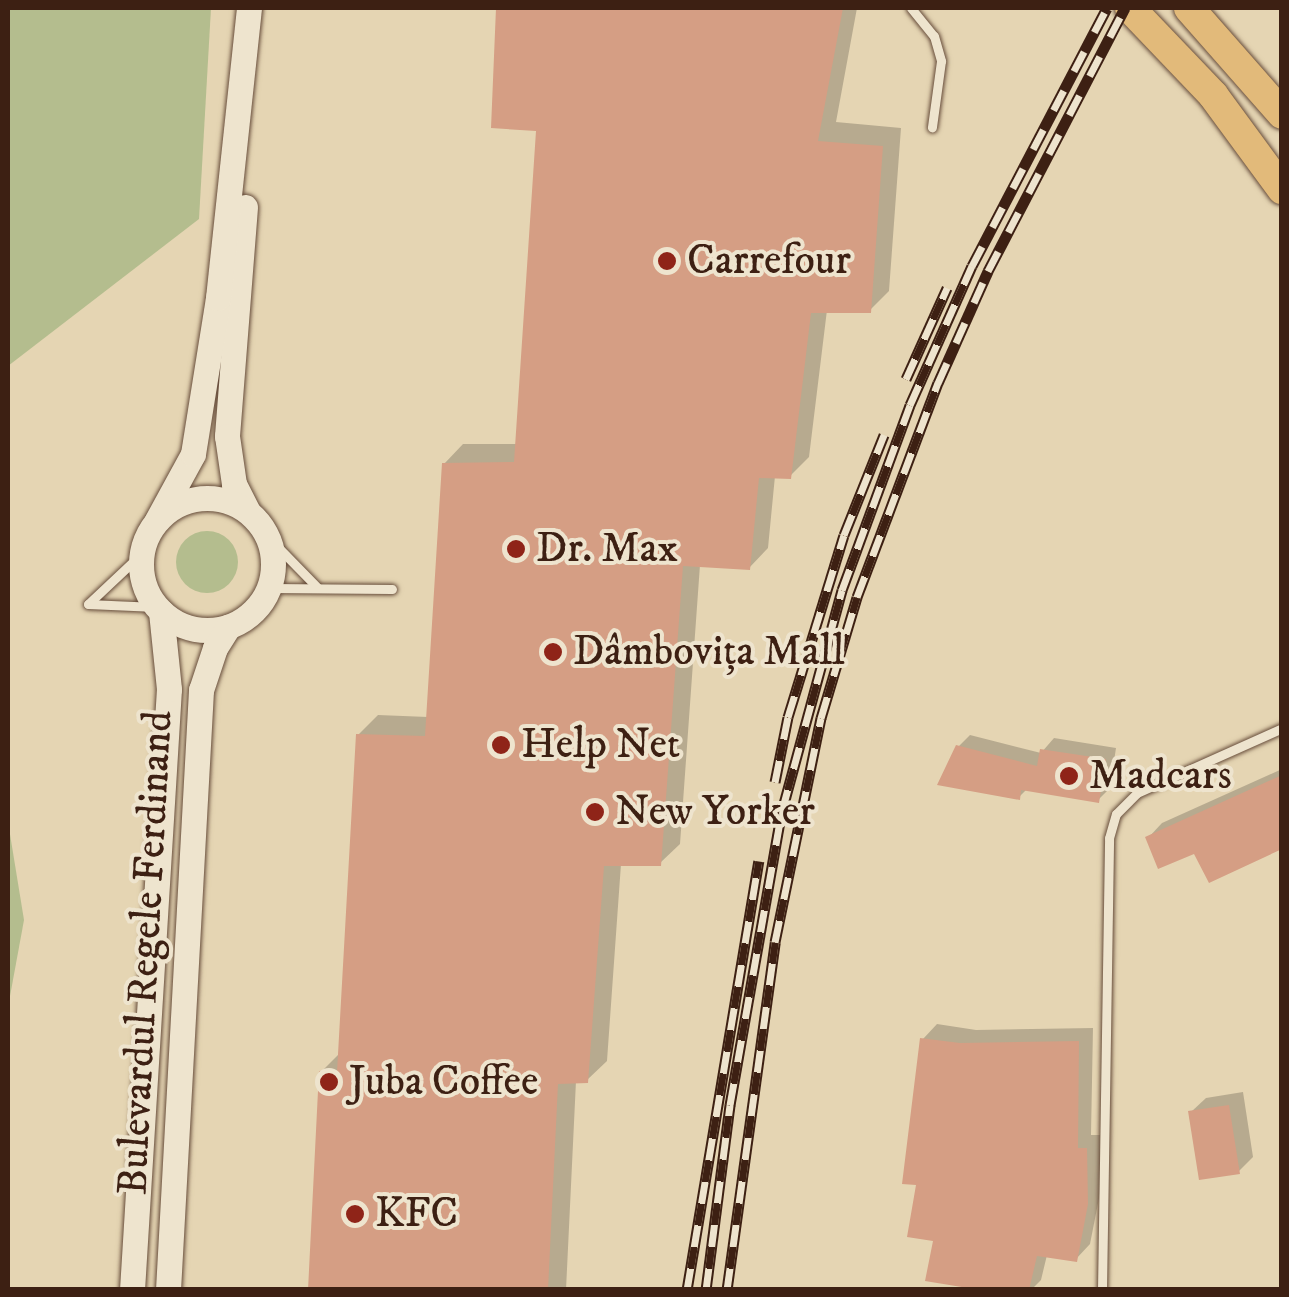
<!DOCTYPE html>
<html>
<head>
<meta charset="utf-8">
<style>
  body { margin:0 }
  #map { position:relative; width:1289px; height:1297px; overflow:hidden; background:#e5d5b3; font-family:"IM FELL DW Pica",serif }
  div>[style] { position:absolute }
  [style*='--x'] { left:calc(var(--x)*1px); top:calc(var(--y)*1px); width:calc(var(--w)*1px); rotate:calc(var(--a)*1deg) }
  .green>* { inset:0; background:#b4bd8e }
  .round { border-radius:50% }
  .shadow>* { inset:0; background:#0003 }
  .building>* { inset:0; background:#d59e84 }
  .roads { filter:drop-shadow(0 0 2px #674d3b) drop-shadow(0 0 2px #674d3b) }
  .lane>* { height:9px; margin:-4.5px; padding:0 4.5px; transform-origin:4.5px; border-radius:4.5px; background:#eee4ce }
  .secondary>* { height:25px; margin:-12.5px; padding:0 12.5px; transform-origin:12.5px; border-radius:12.5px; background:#eee4ce }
  .secondary>.ring { margin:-12.5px; padding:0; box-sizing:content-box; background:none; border:25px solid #eee4ce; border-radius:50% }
  .primary>* { height:30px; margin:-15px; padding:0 15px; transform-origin:15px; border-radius:15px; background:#e2ba7a }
  .rail>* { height:11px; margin-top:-5.5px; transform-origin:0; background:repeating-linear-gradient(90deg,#eee4ce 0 22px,#3d2013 0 44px); box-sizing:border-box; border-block:2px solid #3d2013 }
  .dots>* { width:28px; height:28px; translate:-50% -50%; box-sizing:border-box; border:5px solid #eee4ce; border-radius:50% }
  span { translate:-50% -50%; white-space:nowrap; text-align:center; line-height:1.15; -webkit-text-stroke:8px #eee4ce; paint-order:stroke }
  .poi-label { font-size:42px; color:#3d2013 }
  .left { translate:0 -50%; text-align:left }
  .street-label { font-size:42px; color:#3d2013 }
  .frame { position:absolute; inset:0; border:10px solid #3d2013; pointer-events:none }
</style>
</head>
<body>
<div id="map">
  <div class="green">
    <i style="clip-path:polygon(8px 8px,211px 8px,199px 219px,8px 366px)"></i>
    <i class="round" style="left:176px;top:531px;width:62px;height:62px"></i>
    <i style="clip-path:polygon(8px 822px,24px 920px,8px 1007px)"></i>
  </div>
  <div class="shadow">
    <i style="clip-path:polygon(498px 8px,857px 8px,836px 122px,901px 128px,889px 291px,870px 310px,827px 310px,809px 457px,790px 476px,775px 476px,768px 548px,749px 568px,700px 565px,680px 844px,660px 863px,621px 864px,607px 1061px,587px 1080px,576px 1081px,566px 1290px,311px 1290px,321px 1072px,340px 1053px,358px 735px,378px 715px,428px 717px,444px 464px,463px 444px,517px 444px,538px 129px,493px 125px)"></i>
    <i style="clip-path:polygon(970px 735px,1041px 753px,1054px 738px,1116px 748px,1110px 788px,1098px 800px,1028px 788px,1019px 797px,958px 747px)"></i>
    <i style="clip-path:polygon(1282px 769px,1282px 846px,1196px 850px,1148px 838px,1162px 823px)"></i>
    <i style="clip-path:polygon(937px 1024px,976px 1030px,1093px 1028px,1091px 1135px,1100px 1135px,1101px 1188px,1090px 1244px,1076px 1259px,1047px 1255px,1041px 1280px,1031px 1290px,995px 1290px,936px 1238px,919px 1183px,923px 1039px)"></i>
    <i style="clip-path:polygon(1243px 1092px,1253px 1157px,1239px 1171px,1191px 1112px,1206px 1098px)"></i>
  </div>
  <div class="building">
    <i style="clip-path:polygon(496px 8px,843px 8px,818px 141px,883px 146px,871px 313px,811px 313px,791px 479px,759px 478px,750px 570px,683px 566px,661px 866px,604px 866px,588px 1083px,558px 1084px,548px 1290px,308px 1290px,319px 1071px,337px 1072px,356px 734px,425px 736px,442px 463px,514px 462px,536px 131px,491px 128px)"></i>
    <i style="clip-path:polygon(956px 745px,1037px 766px,1040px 749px,1106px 759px,1099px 803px,1021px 790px,1020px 800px,937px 785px)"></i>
    <i style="clip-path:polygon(1282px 775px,1282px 849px,1209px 883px,1194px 854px,1158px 869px,1145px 837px)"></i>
    <i style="clip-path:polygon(920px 1038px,960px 1043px,1079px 1041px,1078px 1148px,1087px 1148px,1088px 1204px,1077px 1262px,1037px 1256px,1029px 1290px,980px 1290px,925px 1281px,933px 1241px,907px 1237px,916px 1185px,902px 1184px)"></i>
    <i style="clip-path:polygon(1229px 1105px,1240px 1174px,1199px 1180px,1188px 1111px)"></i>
  </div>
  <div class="roads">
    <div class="lane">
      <i style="--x:911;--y:8;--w:36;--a:51"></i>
      <i style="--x:934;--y:36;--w:26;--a:74"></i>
      <i style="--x:941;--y:61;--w:67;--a:97.8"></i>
      <i style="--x:269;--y:538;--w:69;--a:45.6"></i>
      <i style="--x:270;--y:588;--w:122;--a:0.5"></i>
      <i style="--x:88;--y:604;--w:73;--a:-43.3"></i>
      <i style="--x:88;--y:604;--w:68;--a:2.5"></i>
      <i style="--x:1102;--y:1290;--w:452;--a:-89.1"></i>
      <i style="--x:1109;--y:838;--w:25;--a:-74"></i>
      <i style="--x:1116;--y:814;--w:30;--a:-45"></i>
      <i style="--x:1137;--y:793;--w:159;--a:-24.1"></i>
    </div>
    <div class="secondary">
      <i style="--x:245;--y:207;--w:230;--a:94.5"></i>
      <i style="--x:227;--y:436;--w:49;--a:81.7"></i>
      <i style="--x:234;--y:484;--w:29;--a:63"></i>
      <i class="ring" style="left:141px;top:498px;width:107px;height:107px"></i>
      <i style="--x:157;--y:520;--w:75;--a:-61.4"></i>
      <i style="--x:193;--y:454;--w:158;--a:-80.9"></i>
      <i style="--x:218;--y:298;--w:292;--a:-83.9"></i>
      <i style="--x:132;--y:1290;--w:602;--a:-86.48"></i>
      <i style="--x:169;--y:689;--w:78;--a:-95.9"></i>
      <i style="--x:168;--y:1290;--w:601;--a:-86.85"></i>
      <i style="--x:201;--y:690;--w:44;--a:-71.6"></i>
      <i style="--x:215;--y:648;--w:25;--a:-58"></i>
    </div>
    <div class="primary">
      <i style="--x:1130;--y:8;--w:120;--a:46.3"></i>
      <i style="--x:1213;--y:95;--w:117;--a:53.7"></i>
      <i style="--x:1189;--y:8;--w:141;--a:48.7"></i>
    </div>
  </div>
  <div class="rail">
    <i style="--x:906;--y:379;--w:100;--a:-65.7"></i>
    <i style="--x:775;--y:782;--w:66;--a:-78.7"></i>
    <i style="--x:788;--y:717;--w:190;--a:-72.9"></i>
    <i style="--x:844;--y:535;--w:108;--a:-68.2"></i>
    <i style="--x:687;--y:1290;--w:435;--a:-80.5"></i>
    <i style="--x:706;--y:1290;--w:187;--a:-82.6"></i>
    <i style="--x:730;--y:1105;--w:299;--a:-80"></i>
    <i style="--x:782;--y:811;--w:229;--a:-74.8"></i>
    <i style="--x:842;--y:590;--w:197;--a:-69.8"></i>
    <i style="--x:910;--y:405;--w:152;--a:-66"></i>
    <i style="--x:972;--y:266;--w:291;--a:-62.4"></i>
    <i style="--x:727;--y:1290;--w:351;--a:-82.1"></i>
    <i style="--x:775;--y:942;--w:229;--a:-78.4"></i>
    <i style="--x:821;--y:718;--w:126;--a:-73.4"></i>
    <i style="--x:857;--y:597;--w:229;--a:-69.3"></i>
    <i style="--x:938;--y:383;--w:123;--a:-65.9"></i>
    <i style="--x:988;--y:271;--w:297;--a:-62.5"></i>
  </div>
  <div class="dots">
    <i style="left:667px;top:261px;background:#8f2418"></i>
    <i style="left:516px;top:549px;background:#8f2418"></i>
    <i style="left:553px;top:652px;background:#8f2418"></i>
    <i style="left:501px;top:745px;background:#8f2418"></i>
    <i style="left:1069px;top:776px;background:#8f2418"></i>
    <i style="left:595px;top:812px;background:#8f2418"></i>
    <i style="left:329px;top:1082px;background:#8f2418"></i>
    <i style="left:355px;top:1214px;background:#8f2418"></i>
  </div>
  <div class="poi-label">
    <span class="left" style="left:687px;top:261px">Carrefour</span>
    <span class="left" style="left:536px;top:549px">Dr. Max</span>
    <span class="left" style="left:573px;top:652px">Dâmbovița Mall</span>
    <span class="left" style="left:521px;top:745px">Help Net</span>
    <span class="left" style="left:1089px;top:776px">Madcars</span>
    <span class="left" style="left:615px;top:812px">New Yorker</span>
    <span class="left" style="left:349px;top:1082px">Juba Coffee</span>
    <span class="left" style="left:375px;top:1214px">KFC</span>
  </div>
  <div class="street-label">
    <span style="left:146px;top:953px;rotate:-87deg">Bulevardul Regele Ferdinand</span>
  </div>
  <div class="frame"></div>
</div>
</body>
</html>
